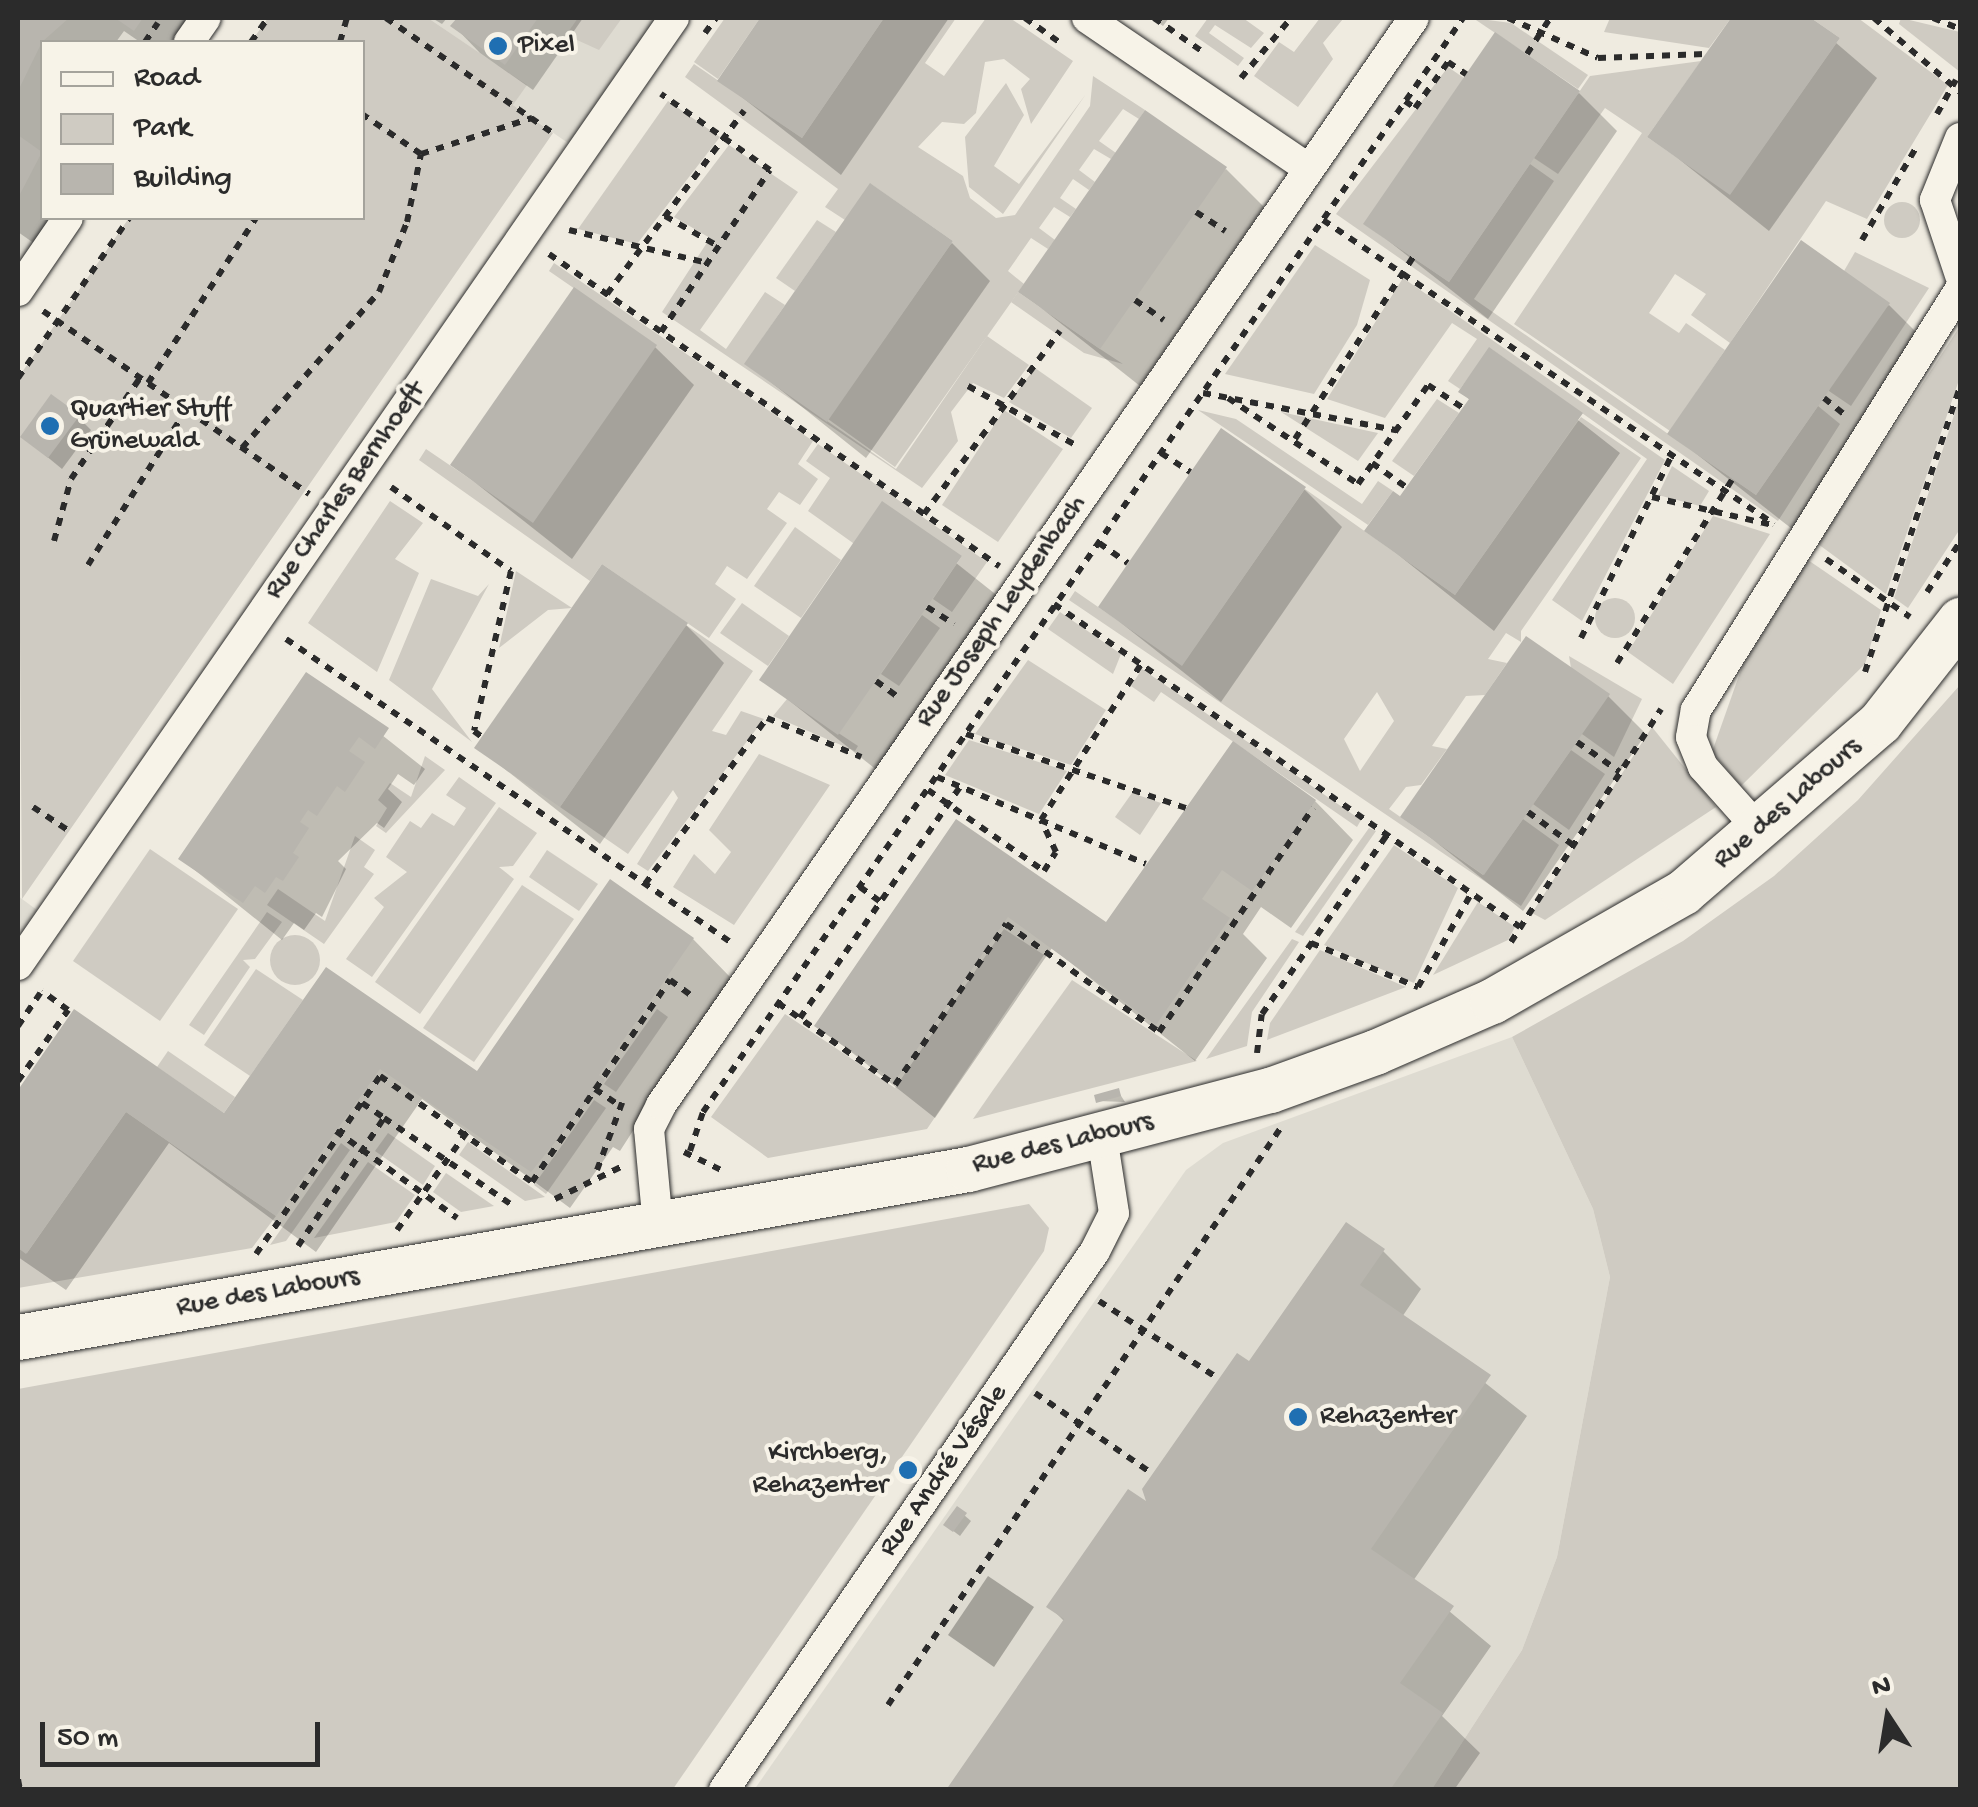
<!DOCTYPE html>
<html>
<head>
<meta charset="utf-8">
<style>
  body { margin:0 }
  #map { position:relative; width:1978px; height:1807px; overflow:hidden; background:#efebe0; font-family:"Gochi Hand",sans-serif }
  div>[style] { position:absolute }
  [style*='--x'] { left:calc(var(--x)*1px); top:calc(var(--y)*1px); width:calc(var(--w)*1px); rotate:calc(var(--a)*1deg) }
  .built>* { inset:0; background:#dedbd1 }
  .green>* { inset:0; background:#cfcbc2 }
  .round { border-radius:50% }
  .water>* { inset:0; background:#a4a29a }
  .shadow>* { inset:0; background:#0003 }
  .building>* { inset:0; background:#b8b5ae }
  .path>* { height:6px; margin-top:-3px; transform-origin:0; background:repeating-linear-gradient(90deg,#2b2b2b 0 8px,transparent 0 16px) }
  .roads { filter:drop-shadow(0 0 2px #2b2b2b) drop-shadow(0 0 2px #2b2b2b) }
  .minor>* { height:30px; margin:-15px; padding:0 15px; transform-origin:15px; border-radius:15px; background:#f7f3e8 }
  .secondary>* { height:45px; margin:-22.5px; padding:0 22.5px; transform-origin:22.5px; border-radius:22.5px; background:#f7f3e8 }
  .dots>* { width:28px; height:28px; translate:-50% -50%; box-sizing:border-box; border:5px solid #f7f3e8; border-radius:50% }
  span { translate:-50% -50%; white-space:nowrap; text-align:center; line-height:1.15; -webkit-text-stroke:8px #f7f3e8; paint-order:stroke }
  .poi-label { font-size:28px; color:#2b2b2b }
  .left { translate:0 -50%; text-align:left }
  .right { translate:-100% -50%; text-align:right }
  .street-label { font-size:28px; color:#2b2b2b }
  .frame { position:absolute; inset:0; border:20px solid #2b2b2b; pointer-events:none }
  .legend { position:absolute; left:40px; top:40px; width:325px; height:180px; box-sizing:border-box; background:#f7f3e8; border:2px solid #a5a39c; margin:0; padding:12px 18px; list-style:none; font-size:30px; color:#2b2b2b }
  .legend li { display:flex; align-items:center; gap:20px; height:50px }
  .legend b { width:50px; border:2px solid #a5a39c }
  .north { position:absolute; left:1838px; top:1667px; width:100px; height:100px; -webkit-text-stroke:8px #f7f3e8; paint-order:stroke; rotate:348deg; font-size:28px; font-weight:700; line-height:40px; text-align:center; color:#2b2b2b }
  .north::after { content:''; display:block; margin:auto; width:35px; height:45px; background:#2b2b2b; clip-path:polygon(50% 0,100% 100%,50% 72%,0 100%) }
  .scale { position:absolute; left:40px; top:1722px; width:280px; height:45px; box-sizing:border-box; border:5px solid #2b2b2b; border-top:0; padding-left:12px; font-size:30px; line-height:35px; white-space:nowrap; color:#2b2b2b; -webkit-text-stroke:8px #f7f3e8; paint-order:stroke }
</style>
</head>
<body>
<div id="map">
  <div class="built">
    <i style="clip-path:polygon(18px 18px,206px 18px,189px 42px,42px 42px,42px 218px,68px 218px,18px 291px)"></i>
    <i style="clip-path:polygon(428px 18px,674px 18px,581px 152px,513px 105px,526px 85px)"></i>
    <i style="clip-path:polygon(18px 896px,49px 919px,18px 965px)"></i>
    <i style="clip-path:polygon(1512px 1037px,1593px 1209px,1610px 1277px,1557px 1557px,1522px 1650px,1432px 1789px,754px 1790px,1186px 1170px,1223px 1143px)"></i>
  </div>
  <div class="green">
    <i style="clip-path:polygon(268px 18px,428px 18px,527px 85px,513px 105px,553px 133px,22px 899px,18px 378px,129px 218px,362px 218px,362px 42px,251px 42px)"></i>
    <i style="clip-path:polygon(578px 18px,622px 18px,599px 50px,566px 35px)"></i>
    <i style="clip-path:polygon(725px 18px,760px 18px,718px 79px,694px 62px)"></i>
    <i style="clip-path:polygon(884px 18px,956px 18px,925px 63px,944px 76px,986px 18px,1010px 18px,1073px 61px,1031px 124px,1021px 89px,1030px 79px,1004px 59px,985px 62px,976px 113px,964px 124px,942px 122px,918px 147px,963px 176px,970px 198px,996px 218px,1015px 215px,1090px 106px,1093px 76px,1145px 110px,1139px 119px,1123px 109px,1099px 141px,1116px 153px,1111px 159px,1094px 149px,1079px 170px,1095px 182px,1089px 190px,1073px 179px,1060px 198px,1076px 209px,1070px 217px,1054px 207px,1039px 228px,1055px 240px,1048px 249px,1031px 238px,1008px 271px,1024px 284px,895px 467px,828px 419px,953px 241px,871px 184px,845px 220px,825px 207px,838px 189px,685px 77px,694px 64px,802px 138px)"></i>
    <i style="clip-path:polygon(1208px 18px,1243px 18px,1264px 33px,1251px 48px,1215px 25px,1209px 33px,1244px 58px,1238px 66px,1195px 36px)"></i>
    <i style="clip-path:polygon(1320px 18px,1343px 19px,1323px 43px,1333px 59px,1298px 107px,1254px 76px,1279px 42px,1294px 52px)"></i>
    <i style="clip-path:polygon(1473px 18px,1511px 23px,1588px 75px,1578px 89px)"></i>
    <i style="clip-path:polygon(1610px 18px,1731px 18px,1709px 48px,1604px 32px)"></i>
    <i style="clip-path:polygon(1811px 18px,1858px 18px,1948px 85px,1867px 219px,1826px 201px,1730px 343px,1691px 315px,1706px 294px,1675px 274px,1649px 313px,1679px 333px,1686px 323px,1725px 350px,1670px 431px,1514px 324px,1642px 133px,1605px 108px,1558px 174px,1534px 158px,1590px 76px,1701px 61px,1647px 137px,1730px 194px,1840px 38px)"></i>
    <i style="clip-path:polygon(1901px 18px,1960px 32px,1960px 72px,1899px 24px)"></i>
    <i style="clip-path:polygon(1448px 67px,1464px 78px,1364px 224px,1449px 282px,1530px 164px,1554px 181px,1474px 299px,1756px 495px,1818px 406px,1840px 424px,1778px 521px,1336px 214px)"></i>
    <i style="clip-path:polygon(1006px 83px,1024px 115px,994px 166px,1019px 184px,1086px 94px,1003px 214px,969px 187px,965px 137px)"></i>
    <i style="clip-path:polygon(668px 101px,720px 137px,637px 244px,578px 229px)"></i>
    <i style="clip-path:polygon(729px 145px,798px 192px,700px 330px,726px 349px,765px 292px,785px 305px,745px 364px,896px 469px,987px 336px,1029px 365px,1004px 398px,973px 383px,951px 412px,958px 441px,922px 488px,662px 312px,710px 238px,674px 217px)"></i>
    <i class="round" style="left:1884px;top:202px;width:36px;height:36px"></i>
    <i style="clip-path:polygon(817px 220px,836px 232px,795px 291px,776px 278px)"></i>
    <i style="clip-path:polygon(1315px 245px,1370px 280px,1357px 325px,1314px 394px,1225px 374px)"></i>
    <i style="clip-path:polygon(1855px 252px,1929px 288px,1851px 406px,1829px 391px,1844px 271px)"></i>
    <i style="clip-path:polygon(554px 263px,813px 441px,798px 464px,818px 479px,800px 505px,779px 492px,767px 509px,787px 523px,747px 579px,727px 566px,715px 584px,736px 599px,709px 638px,602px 564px,590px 581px,419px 460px,426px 449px,533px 522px,656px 345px,549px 271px)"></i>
    <i style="clip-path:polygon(1403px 278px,1665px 460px,1582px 621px,1552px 600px,1647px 459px,1490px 348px,1460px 389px,1448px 381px,1477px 339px,1452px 323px,1385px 418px,1327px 399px)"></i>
    <i style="clip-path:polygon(1018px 292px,1100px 349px,1123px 364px,1084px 353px,1011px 302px)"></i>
    <i style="clip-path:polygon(1960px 326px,1960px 377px,1886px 594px,1818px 544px)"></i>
    <i style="clip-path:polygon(1035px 368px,1092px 408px,1071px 438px,1009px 402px)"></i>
    <i style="clip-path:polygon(1960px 397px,1960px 529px,1908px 608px,1894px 598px)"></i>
    <i style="clip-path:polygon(1437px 399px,1459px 413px,1414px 476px,1392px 461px)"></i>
    <i style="clip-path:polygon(1004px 410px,1063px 449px,998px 542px,942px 505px)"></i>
    <i style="clip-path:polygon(1198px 410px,1236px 419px,1362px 504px,1378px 481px,1393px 491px,1368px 525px)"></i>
    <i style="clip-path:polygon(1281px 412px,1378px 433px,1358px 461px)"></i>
    <i style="clip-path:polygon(evenodd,1581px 417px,1641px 458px,1521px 631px,1521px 642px,1506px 633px,1488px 659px,1507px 663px,1485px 695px,1466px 696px,1432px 746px,1447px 749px,1421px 785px,1406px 787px,1389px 809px,1483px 875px,1523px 819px,1559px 845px,1521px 906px,1069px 600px,1075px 591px,1182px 665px,1305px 489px,1455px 595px,1581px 417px,1377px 692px,1394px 721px,1360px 771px,1344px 739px,1377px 692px)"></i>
    <i style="clip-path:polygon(818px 444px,987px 562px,952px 612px,933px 599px,962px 556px,853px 543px,808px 511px,830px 478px,806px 461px)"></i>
    <i style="clip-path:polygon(1672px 466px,1709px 491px,1700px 506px,1658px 495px)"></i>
    <i style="clip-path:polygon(390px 501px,423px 523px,395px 559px,419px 573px,377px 672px,308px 623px)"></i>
    <i style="clip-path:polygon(1713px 516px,1770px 534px,1673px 684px,1628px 652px)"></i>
    <i style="clip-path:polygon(795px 527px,841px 560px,801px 618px,754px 586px)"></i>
    <i style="clip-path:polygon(1808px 560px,1881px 610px,1865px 664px,1741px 786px,1712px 752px,1742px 667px)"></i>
    <i style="clip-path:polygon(516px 571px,572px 608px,548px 610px,499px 648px)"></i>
    <i style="clip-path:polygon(431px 579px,478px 596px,489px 584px,432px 689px,472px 742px,389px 680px)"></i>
    <i class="round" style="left:1595px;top:598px;width:40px;height:40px"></i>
    <i style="clip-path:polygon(742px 603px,789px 636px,768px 666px,720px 633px)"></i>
    <i style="clip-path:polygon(1060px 612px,1121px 654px,1113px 674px,1048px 629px)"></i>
    <i style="clip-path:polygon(922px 615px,940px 628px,899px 686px,881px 674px)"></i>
    <i style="clip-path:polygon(686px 625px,753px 671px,712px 731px,726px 735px,741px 711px,764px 719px,648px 871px,637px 864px,678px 798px,673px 790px,628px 854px,560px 807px)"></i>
    <i style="clip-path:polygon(1569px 656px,1642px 699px,1614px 757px,1582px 734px)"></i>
    <i style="clip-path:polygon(1028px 660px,1106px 710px,1071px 765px,975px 734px)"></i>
    <i style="clip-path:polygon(1142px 669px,1361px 820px,1357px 827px,1161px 692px,1154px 702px,1131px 686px)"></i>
    <i style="clip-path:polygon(1960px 685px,1960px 1789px,1432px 1789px,1522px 1650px,1557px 1557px,1610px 1277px,1593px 1209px,1512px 1037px,1683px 941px,1774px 876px,1858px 800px)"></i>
    <i style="clip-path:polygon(787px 699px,858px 746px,855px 751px,773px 716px)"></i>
    <i style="clip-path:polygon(1652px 727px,1716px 807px,1545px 920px,1532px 913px)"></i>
    <i style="clip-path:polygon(969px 740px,1067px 771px,1039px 814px,945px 775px)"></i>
    <i style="clip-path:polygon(1571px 750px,1605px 774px,1569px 830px,1533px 804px)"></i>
    <i style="clip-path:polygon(759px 754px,830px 785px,734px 925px,673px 887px,694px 854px,715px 874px,731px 852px,709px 830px)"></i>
    <i style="clip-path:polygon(425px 756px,445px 770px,386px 833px,376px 826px,387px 808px,378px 800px,390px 783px,411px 797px)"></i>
    <i style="clip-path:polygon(459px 777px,496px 803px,372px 977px,346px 959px,384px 907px,374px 898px,407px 872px,386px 857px,410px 821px,421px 828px,432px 813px,454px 826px,466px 808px,446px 795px)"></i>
    <i style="clip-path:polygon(1132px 793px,1161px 803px,1140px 835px,1115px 817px)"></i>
    <i style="clip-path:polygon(499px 807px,537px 833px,513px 866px,499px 867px,514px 879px,420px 1014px,375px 982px)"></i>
    <i style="clip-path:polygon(1369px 828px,1376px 831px,1303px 936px,1295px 932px)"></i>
    <i style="clip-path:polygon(355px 836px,375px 850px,364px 867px,374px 874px,324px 944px,267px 905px,278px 889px,325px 921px)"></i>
    <i style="clip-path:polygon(1394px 845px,1458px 888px,1414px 983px,1324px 945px)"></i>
    <i style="clip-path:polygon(150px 849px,238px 909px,160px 1021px,73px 961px)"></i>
    <i style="clip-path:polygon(547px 850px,598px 884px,579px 911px,529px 877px)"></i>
    <i style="clip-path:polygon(522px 885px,574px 919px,474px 1062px,423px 1028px)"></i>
    <i style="clip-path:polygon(1478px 902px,1515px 927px,1508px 940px,1433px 975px)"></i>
    <i style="clip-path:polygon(267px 912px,282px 922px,255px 959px,243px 960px,250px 967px,204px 1035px,189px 1025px)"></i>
    <i style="clip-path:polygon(1004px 929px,1044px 955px,927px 1129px,768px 1158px,711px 1117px,785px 1014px,895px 1088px)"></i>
    <i class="round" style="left:270px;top:935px;width:50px;height:50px"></i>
    <i style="clip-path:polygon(1292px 939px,1299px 942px,1252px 1012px,1247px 1046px,1206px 1059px)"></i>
    <i style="clip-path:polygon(1320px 950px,1406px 987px,1267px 1040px,1270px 1023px)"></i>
    <i style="clip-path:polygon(256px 969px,303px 1000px,250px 1076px,204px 1045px)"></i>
    <i style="clip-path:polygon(1072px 980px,1197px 1061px,973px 1119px,993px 1090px)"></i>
    <i style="clip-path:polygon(657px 1009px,668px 1017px,616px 1092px,604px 1084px)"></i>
    <i style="clip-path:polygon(168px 1051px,235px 1097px,224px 1113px,157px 1067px)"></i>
    <i style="clip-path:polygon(594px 1100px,606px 1108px,546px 1194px,534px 1185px)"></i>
    <i style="clip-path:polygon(126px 1112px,276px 1216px,252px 1248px,18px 1288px,18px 1248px,27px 1253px)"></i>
    <i style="clip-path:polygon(388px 1133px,435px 1166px,423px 1185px,375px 1151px)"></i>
    <i style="clip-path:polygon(468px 1142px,545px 1197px,525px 1201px,459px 1155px)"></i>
    <i style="clip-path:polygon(341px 1143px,350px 1150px,286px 1241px,270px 1245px)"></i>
    <i style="clip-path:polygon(368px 1162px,415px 1195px,396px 1222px,314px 1238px)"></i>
    <i style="clip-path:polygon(446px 1173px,494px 1206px,461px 1212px,433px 1192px)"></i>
    <i style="clip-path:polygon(1029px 1204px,1049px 1228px,1044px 1251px,673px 1789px,18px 1789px,18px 1389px)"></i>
  </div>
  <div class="water">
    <i style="clip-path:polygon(988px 1576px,1034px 1607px,994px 1667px,948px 1635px)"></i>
  </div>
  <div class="shadow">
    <i style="clip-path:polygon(18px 18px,207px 18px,190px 42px,140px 42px,124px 31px,116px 42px,42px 42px,42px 218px,68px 218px,45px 251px,18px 232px)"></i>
    <i style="clip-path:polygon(432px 18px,447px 18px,442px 24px)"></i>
    <i style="clip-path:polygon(460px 18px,583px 18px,533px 90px,480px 53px,454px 26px)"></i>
    <i style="clip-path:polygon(762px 18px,949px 18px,841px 175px,720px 80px)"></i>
    <i style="clip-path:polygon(1152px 18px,1169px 18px,1163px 26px)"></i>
    <i style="clip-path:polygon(1734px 18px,1807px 18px,1877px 78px,1769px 231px,1650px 136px)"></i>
    <i style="clip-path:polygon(1579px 93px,1617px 131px,1488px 319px,1367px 224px)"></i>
    <i style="clip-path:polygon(1226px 169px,1264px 207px,1140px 386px,1021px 292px)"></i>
    <i style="clip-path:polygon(952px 243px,990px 281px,866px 458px,747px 363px)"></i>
    <i style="clip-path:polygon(1889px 305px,1927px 343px,1796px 532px,1671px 434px)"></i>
    <i style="clip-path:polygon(655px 347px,694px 385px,572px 559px,453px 465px)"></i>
    <i style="clip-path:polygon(1490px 351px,1620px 453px,1494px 631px,1367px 530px,1401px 500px,1471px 401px,1461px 392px)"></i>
    <i style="clip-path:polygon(78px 417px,91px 430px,62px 469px,23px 437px)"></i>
    <i style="clip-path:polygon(1304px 489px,1342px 527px,1221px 702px,1101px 607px)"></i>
    <i style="clip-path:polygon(883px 505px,999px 597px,878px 771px,762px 679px)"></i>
    <i style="clip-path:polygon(686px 625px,724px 663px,600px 844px,478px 748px)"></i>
    <i style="clip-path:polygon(306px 675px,425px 769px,414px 785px,398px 774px,388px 789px,402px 802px,384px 828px,377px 823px,338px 861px,346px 869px,322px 917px,316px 913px,304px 930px,294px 923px,282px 940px,181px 859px)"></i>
    <i style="clip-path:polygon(1608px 696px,1646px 734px,1523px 911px,1403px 816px)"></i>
    <i style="clip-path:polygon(1315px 801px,1353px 840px,1291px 928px,1261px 907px,1243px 934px,1267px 958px,1195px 1061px,1052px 948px,935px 1118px,817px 1025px,956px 823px,1104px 924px)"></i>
    <i style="clip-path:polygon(693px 939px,731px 978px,620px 1151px,613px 1147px,570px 1208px,422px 1099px,316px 1252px,169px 1143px,66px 1290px,18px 1257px,18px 1094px,74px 1013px,224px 1117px,326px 971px,478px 1074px)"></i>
    <i style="clip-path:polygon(1118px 1091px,1125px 1102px,1098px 1101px)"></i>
    <i style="clip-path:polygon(1383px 1251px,1421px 1289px,1402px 1317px,1527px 1416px,1413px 1581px,1491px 1646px,1442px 1716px,1480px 1753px,1454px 1790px,949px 1790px,1065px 1622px,1050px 1607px,1150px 1507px,1249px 1364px)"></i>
    <i style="clip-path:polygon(957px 1509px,971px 1521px,960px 1536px,952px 1530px)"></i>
  </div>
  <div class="building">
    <i style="clip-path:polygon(18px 18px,69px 18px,42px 42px,18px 91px)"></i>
    <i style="clip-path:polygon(115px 18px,143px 18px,134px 31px)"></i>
    <i style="clip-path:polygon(457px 18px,538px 18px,505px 65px,450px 26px)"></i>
    <i style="clip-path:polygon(760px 18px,884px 18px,802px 138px,717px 81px)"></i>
    <i style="clip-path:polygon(1731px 18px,1811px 18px,1840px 38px,1730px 195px,1647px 137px)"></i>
    <i style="clip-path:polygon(1495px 32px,1580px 91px,1449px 282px,1363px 224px)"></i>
    <i style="clip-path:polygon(1145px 110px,1227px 167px,1100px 349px,1018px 292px)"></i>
    <i style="clip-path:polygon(18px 135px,42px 152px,18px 198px)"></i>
    <i style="clip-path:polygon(870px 183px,953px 241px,827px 422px,744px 364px)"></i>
    <i style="clip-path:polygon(1801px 240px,1890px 303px,1756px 495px,1667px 434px)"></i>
    <i style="clip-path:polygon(574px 287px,657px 345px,533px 523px,450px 465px)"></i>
    <i style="clip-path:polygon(1489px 347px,1583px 413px,1455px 595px,1364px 531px,1393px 491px,1400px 496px,1469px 399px,1458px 392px)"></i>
    <i style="clip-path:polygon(51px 394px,80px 415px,48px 458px,20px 437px)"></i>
    <i style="clip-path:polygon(1221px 428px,1306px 487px,1182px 666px,1098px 607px)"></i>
    <i style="clip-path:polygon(882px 501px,962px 556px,838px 735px,759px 680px)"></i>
    <i style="clip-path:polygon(602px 564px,688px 623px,560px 807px,474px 748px)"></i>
    <i style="clip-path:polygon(1526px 636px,1610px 694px,1484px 875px,1400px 817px)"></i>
    <i style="clip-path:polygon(306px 672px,389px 728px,375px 749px,359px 737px,349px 751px,365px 762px,345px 792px,337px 786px,317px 816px,308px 810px,300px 822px,309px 828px,293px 853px,299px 857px,283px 881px,276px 877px,265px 893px,255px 886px,243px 903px,178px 859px)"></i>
    <i style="clip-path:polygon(1233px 741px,1316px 800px,1252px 891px,1222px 870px,1202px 899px,1230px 918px,1156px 1025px,1008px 917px,895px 1081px,814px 1026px,956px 819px,1106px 922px)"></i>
    <i style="clip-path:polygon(610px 879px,694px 938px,599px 1075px,605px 1080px,531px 1172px,380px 1069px,276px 1216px,126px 1112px,26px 1254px,18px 1248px,18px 1090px,74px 1009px,224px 1113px,326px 967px,477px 1071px)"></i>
    <i style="clip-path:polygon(1119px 1088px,1121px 1096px,1096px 1103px,1094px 1095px)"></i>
    <i style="clip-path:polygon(1346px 1222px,1385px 1249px,1360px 1285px,1491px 1375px,1371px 1549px,1454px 1606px,1400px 1683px,1443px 1713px,1390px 1790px,946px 1790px,1064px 1619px,1046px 1607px,1128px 1489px,1146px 1501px,1142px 1489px,1237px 1353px,1249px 1361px)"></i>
    <i style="clip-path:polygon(957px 1506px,967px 1513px,953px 1532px,943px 1525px)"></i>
  </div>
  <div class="path">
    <i style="--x:386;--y:18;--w:203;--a:34.6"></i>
    <i style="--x:1025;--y:18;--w:45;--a:35.1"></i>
    <i style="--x:1154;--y:18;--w:63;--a:34.7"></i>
    <i style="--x:1508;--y:18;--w:98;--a:24"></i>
    <i style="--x:1598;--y:58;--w:107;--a:-2.1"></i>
    <i style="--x:1874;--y:18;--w:113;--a:40.7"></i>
    <i style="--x:1933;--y:18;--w:29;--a:22"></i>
    <i style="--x:705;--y:33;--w:19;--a:-54"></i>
    <i style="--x:145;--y:42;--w:23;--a:-56"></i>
    <i style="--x:251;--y:42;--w:29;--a:-55"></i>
    <i style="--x:340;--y:42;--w:25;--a:-74"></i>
    <i style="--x:1527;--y:54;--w:43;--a:-57.4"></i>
    <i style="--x:1241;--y:78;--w:78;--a:-50.2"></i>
    <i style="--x:1405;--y:101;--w:12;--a:35"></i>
    <i style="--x:1415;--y:108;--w:57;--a:-54.3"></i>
    <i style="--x:1448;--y:62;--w:22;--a:34"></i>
    <i style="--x:1937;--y:114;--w:39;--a:-61"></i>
    <i style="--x:421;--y:154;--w:117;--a:-18"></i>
    <i style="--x:1196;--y:212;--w:35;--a:33"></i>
    <i style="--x:665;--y:216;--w:61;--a:29.5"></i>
    <i style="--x:1323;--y:220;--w:544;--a:33.98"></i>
    <i style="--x:569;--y:230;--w:142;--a:13.4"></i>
    <i style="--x:1862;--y:240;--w:109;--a:-59.7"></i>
    <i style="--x:549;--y:254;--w:548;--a:34.73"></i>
    <i style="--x:607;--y:294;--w:229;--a:-53.2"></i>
    <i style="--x:1135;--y:300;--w:35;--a:35"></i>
    <i style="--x:43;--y:311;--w:323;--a:34.5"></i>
    <i style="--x:661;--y:332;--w:195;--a:-56.1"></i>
    <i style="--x:770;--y:170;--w:133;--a:-145.1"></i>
    <i style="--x:18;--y:378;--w:195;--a:-55.2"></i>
    <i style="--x:148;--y:383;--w:197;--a:-56.8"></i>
    <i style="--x:968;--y:386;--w:124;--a:28.8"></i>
    <i style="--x:1203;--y:393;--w:197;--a:10.9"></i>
    <i style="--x:1228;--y:398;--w:156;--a:33.5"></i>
    <i style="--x:1358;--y:484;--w:121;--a:-54.7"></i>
    <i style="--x:1428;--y:385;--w:42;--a:33.3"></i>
    <i style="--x:1824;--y:398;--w:26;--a:39"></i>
    <i style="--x:1295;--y:439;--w:217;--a:-57"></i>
    <i style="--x:242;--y:448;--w:208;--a:-48.7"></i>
    <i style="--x:379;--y:292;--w:75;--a:-68.2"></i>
    <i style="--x:407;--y:222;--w:69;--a:-78.4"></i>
    <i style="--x:421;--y:154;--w:71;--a:-145.9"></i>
    <i style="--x:1161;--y:453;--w:35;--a:33"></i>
    <i style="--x:1372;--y:463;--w:42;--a:35.2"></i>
    <i style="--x:391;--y:487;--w:146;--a:35"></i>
    <i style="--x:511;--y:571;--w:164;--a:103"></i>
    <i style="--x:474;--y:731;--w:10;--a:37"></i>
    <i style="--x:1652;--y:497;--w:123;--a:13.1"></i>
    <i style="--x:924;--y:514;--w:228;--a:-53.4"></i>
    <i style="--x:54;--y:541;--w:64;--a:-74.7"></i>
    <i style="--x:71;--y:479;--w:122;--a:-55.7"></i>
    <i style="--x:1099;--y:543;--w:35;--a:35"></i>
    <i style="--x:1826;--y:559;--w:102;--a:34.6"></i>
    <i style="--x:88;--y:565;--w:183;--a:-57.7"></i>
    <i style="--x:1927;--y:592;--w:60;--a:-56.6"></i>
    <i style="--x:1054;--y:604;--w:567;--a:34.73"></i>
    <i style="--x:927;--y:607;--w:32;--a:32"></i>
    <i style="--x:1581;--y:638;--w:204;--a:-63.6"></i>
    <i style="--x:286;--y:639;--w:540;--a:34.28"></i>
    <i style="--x:1617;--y:663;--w:216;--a:-57.9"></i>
    <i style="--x:1865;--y:672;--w:300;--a:-71.6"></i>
    <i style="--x:876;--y:681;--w:31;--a:36"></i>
    <i style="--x:966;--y:734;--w:232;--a:18.6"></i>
    <i style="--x:1577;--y:742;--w:52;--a:34.9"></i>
    <i style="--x:937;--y:777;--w:226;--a:22.6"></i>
    <i style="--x:928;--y:790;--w:141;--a:34.9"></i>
    <i style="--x:1044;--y:871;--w:22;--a:-58"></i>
    <i style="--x:1056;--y:852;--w:35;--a:-115"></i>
    <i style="--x:1041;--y:820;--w:185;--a:-57.3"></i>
    <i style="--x:33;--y:807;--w:43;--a:33.7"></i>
    <i style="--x:1528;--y:812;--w:56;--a:36.3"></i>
    <i style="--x:645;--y:884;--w:206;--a:-53.7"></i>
    <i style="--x:767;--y:718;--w:102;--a:22.5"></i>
    <i style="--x:860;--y:887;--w:26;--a:36"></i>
    <i style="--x:1511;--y:942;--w:277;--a:-57.2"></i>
    <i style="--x:1311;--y:943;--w:116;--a:22.4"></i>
    <i style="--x:1418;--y:987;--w:107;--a:-60.3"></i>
    <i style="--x:778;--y:1003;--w:143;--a:35"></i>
    <i style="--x:895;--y:1085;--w:196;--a:-55.4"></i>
    <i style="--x:1006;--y:924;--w:187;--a:35.2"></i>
    <i style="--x:1159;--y:1032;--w:272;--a:-55.5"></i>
    <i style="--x:800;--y:1018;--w:281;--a:-55.3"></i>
    <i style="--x:18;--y:1026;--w:40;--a:-56"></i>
    <i style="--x:1257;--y:1053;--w:39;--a:-83"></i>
    <i style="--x:1262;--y:1014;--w:218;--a:-55.1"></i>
    <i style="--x:18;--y:1081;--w:87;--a:-54.8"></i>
    <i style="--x:68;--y:1010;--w:32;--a:-144"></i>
    <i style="--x:595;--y:1089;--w:29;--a:34"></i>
    <i style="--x:362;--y:1103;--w:27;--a:34"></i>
    <i style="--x:336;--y:1131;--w:149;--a:35.7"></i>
    <i style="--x:690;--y:1151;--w:41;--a:-71.6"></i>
    <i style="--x:703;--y:1112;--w:1332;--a:-55.21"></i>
    <i style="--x:684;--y:1152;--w:41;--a:25.9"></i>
    <i style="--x:597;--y:1170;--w:72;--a:-69.5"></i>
    <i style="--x:555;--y:1199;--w:76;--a:-25.9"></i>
    <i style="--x:397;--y:1230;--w:124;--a:-54.5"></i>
    <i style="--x:298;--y:1246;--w:154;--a:-56.1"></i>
    <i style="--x:384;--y:1118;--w:158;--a:34.2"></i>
    <i style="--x:256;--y:1254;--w:217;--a:-55.1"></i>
    <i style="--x:380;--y:1076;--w:185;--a:34.9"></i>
    <i style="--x:532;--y:1182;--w:245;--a:-55.7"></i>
    <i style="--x:670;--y:980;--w:31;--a:36"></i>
    <i style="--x:1099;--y:1301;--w:143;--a:33"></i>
    <i style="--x:1035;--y:1393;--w:143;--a:34.5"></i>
    <i style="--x:888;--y:1705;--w:700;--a:-55.77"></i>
    <i style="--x:18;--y:1779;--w:11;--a:80"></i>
  </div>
  <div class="roads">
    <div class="minor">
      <i style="--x:1087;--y:18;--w:268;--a:34.2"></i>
      <i style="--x:189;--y:42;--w:29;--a:-55"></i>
      <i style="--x:1960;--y:138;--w:67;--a:112"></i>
      <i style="--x:1935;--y:200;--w:79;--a:71.6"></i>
      <i style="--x:18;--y:291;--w:88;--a:-55.6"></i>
      <i style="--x:1761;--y:832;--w:87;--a:-131.7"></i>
      <i style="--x:1703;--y:767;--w:32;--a:-112"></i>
      <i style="--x:1691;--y:737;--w:27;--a:-80"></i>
      <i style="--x:1696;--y:710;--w:497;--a:-57.9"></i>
      <i style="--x:18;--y:965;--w:1152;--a:-55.29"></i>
      <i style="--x:658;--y:1226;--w:97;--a:-95.3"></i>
      <i style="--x:649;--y:1129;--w:27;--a:-63"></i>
      <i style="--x:661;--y:1105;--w:1322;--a:-55.29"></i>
      <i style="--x:724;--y:1790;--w:654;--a:-55.46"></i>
      <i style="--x:1095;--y:1251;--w:42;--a:-63.4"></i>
      <i style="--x:1114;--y:1213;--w:78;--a:-98.9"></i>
    </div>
    <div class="secondary">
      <i style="--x:18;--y:1337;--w:965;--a:-10.03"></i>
      <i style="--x:968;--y:1169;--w:312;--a:-14.7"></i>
      <i style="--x:1270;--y:1090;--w:112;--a:-19.9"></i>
      <i style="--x:1375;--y:1052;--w:128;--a:-23.6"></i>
      <i style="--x:1492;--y:1001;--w:220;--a:-29.7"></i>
      <i style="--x:1683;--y:892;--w:260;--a:-40.8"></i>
      <i style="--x:1880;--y:722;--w:130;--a:-51.9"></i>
    </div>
  </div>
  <div class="dots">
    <i style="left:498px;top:46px;background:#1f6fb2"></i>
    <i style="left:50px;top:426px;background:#1f6fb2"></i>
    <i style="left:1298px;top:1417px;background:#1f6fb2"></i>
    <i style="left:908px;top:1470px;background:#1f6fb2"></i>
  </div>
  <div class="poi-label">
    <span class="left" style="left:518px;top:46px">Pixel</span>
    <span class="left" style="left:70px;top:426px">Quartier Stuff<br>Grünewald</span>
    <span class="left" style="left:1320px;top:1417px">Rehazenter</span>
    <span class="right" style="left:888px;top:1470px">Kirchberg,<br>Rehazenter</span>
  </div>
  <div class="street-label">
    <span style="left:346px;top:491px;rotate:-55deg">Rue Charles Bernhoeft</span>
    <span style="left:1002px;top:612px;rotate:-55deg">Rue Joseph Leydenbach</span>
    <span style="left:1788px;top:804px;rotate:-41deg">Rue des Labours</span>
    <span style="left:1063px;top:1144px;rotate:-14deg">Rue des Labours</span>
    <span style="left:268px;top:1293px;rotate:-10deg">Rue des Labours</span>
    <span style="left:944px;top:1471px;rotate:-55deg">Rue André Vésale</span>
  </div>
  <div class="frame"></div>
  <ul class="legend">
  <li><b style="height:12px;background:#f7f3e8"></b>Road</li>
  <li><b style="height:28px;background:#cfcbc2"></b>Park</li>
  <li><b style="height:28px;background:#b8b5ae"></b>Building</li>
  </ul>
  <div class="north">N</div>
  <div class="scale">50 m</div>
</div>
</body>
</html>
